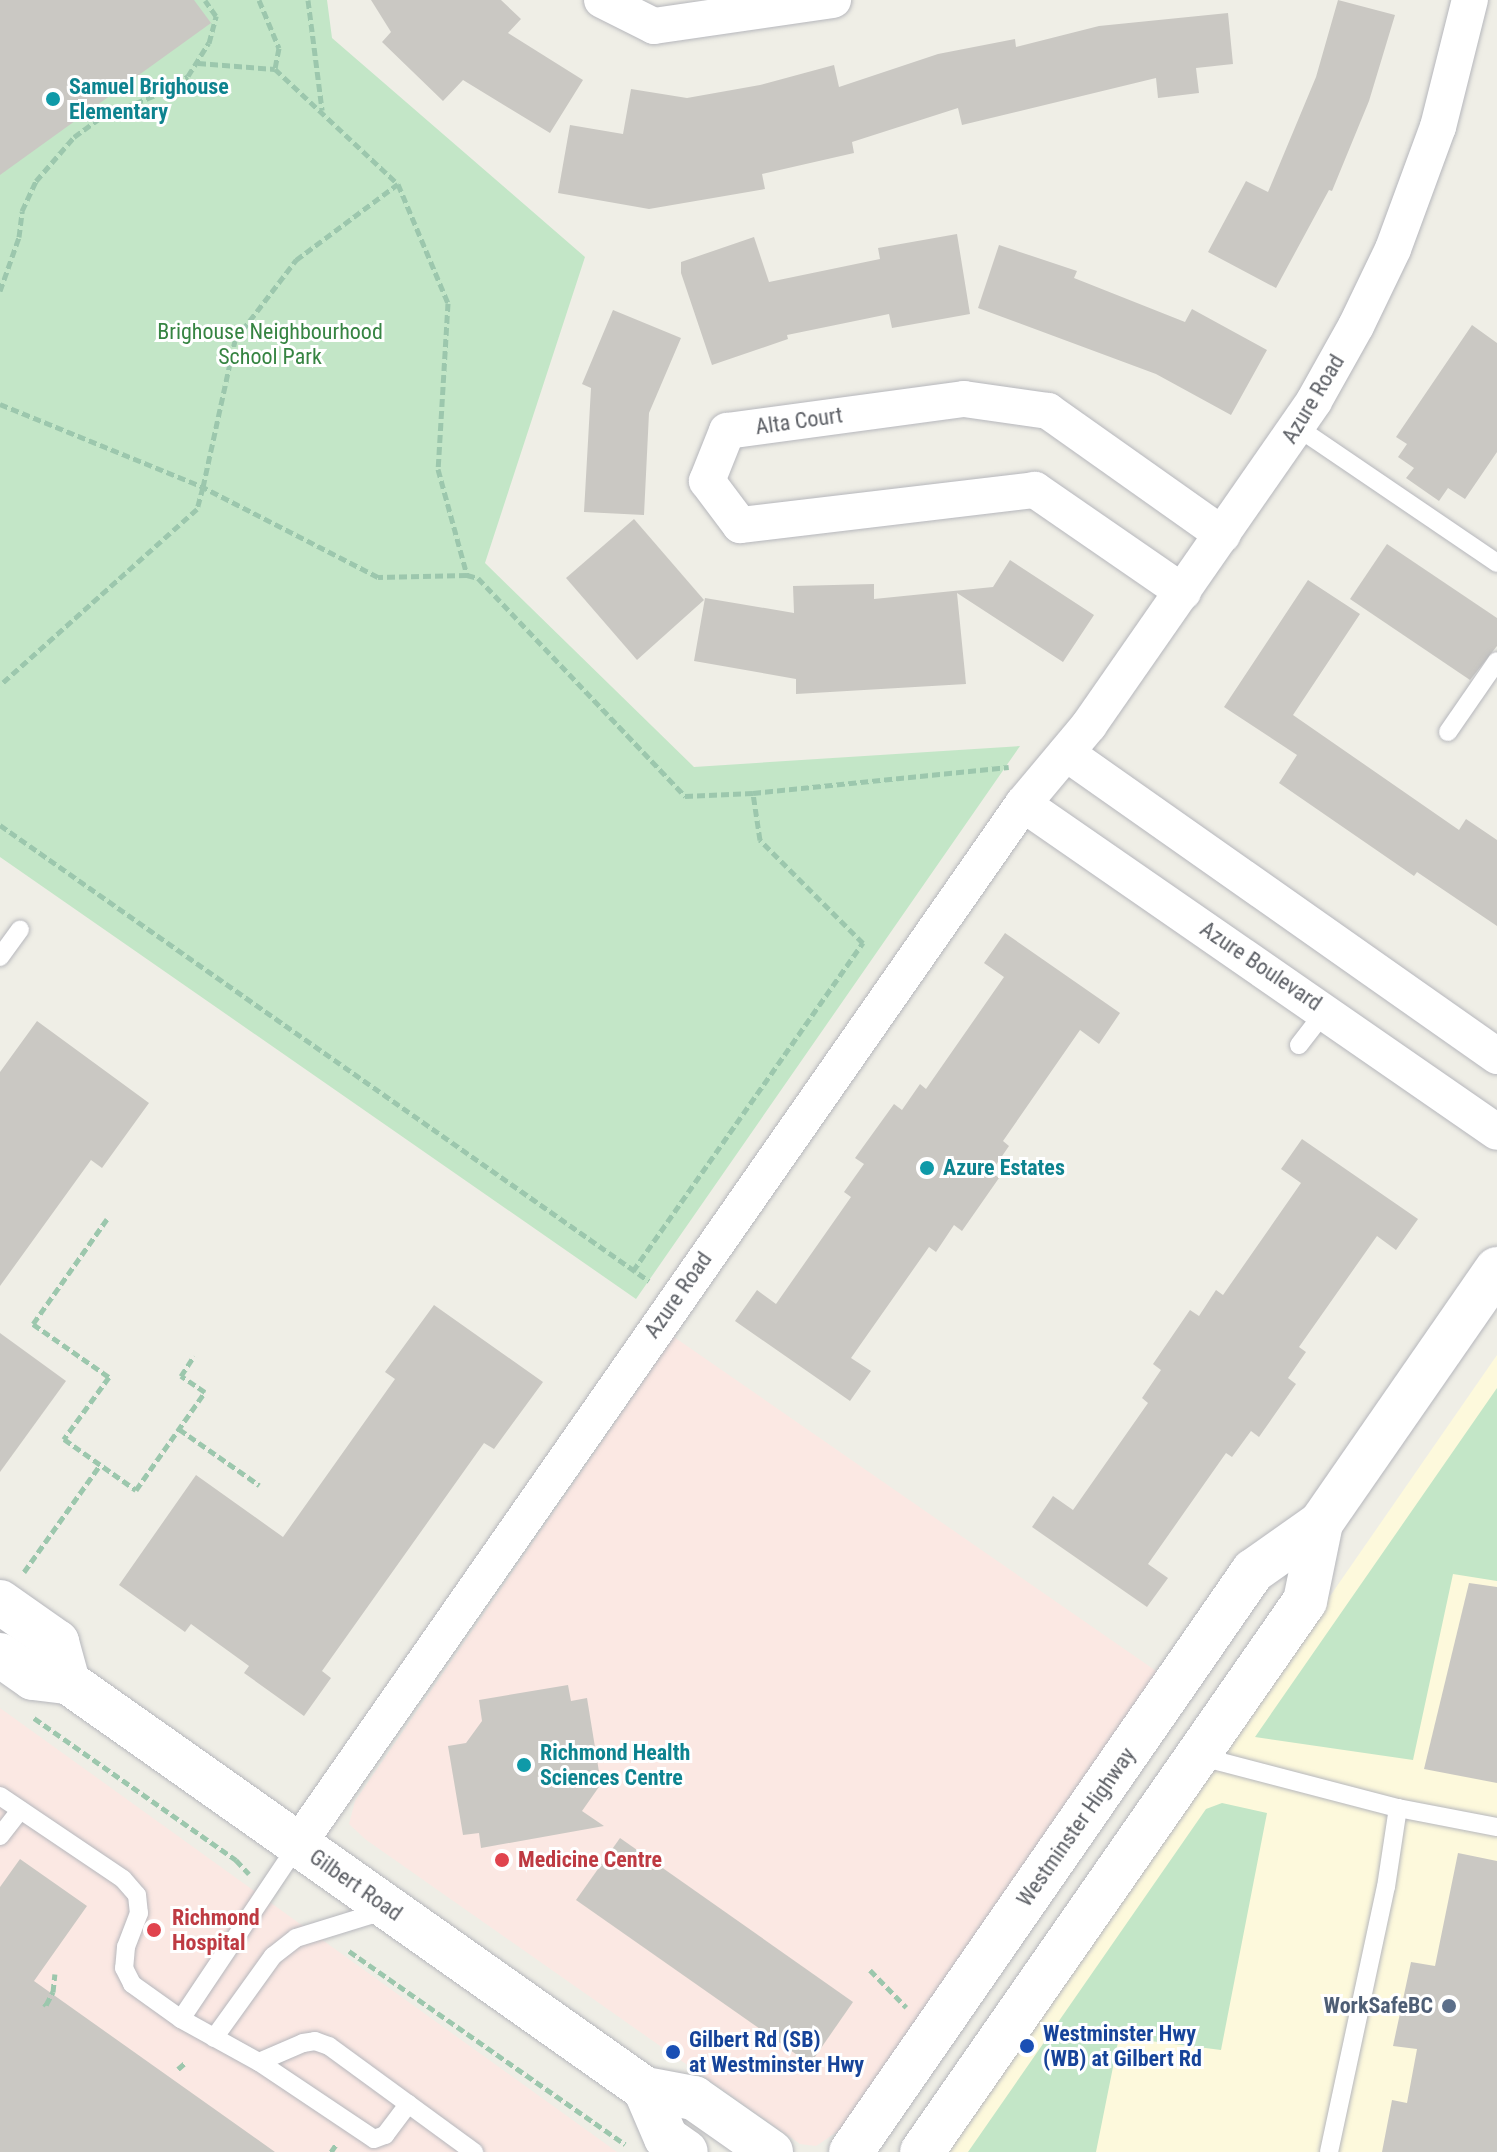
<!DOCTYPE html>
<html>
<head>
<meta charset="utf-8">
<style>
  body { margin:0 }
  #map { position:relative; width:1497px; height:2152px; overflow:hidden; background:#efeee6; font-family:"Roboto Condensed",sans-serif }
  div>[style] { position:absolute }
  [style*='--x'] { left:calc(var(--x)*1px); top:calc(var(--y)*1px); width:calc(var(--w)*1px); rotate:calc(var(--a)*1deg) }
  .commercial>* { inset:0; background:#fdf9dc }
  .medical>* { inset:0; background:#fbe8e3 }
  .green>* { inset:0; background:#c3e6c7 }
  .building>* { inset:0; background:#cac8c3 }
  .path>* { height:5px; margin-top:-2.5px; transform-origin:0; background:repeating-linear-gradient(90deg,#9cc7ad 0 8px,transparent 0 12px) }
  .roads { filter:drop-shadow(0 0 2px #b6b7bc) drop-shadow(0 0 2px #b6b7bc) }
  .service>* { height:18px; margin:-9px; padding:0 9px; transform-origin:9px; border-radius:9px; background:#fff }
  .minor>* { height:36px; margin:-18px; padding:0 18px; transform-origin:18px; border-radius:18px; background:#fff }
  .secondary>* { height:44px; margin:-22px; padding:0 22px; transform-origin:22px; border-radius:22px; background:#fff }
  .dots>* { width:22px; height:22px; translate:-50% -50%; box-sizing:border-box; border:4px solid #fff; border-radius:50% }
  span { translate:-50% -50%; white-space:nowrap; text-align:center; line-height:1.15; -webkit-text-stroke:6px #fff; paint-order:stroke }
  .culture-label { font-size:22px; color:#0d838f; font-weight:700 }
  .left { translate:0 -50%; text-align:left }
  .park-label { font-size:22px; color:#368442 }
  .street-label { font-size:22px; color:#5d6066 }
  .health-label { font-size:22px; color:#be3a42; font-weight:700 }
  .service-label { font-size:22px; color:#4e5e75; font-weight:700 }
  .right { translate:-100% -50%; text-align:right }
  .transit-label { font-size:22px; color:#164399; font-weight:700 }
</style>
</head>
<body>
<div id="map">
  <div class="commercial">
    <i style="clip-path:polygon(1497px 1355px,1497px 2152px,945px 2152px)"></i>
  </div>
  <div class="medical">
    <i style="clip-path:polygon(674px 1337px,1159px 1673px,840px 2130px,816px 2146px,800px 2144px,365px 1839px,349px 1824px,355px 1801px)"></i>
    <i style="clip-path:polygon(0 1708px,617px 2152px,0 2152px)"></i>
  </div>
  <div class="green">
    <i style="clip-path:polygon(0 0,327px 0,332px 38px,585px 257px,485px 563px,694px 767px,1020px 746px,636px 1299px,0 857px)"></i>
    <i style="clip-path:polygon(1497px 1388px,1497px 1581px,1453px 1574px,1413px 1760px,1255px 1737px)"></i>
    <i style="clip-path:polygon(1222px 1803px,1267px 1813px,1221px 2050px,1119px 2037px,1096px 2152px,968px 2152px,1206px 1809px)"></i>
  </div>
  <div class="building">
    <i style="clip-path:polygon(0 0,194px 0,211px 23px,0 175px)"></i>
    <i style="clip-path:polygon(371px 0,501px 0,521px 19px,508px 33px,583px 80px,550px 133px,463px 80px,443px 101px,382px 42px,391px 32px)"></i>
    <i style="clip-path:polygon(1338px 0,1395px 15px,1369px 101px,1332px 191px,1329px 190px,1276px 288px,1208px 252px,1246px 181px,1268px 192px,1316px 77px)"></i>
    <i style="clip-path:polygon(1228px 13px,1233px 64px,1196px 68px,1199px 93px,1158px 98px,1156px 78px,962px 125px,958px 108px,852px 142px,854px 153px,762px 174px,765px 189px,649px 209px,558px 193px,570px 125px,623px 134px,631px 89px,687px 98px,760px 85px,834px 65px,839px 87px,938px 54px,1015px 39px,1016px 47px,1099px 26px)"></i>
    <i style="clip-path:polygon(957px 234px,970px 314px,892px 328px,889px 314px,787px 335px,788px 339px,712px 365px,681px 273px,681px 262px,754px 237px,769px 282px,880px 259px,878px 248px)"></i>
    <i style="clip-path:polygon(999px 245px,1077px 271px,1074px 278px,1185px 322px,1192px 309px,1267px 350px,1231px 415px,1156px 374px,978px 308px)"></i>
    <i style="clip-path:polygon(613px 310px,681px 338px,649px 413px,644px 515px,584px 512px,591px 388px,582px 384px)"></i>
    <i style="clip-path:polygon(1472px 325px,1497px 343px,1497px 452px,1465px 499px,1448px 488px,1439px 501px,1406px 478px,1414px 468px,1398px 457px,1407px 444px,1396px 437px)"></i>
    <i style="clip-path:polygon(634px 519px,704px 600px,637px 660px,566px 578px)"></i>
    <i style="clip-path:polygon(1387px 544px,1497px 618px,1497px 646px,1470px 680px,1350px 599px)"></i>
    <i style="clip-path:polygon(1010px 560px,1094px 615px,1063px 662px,957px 593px,966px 684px,796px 694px,796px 679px,694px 661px,705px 598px,794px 613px,793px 586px,874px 584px,874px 599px,993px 587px)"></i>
    <i style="clip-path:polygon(1308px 580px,1360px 614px,1293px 715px,1459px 830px,1466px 819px,1497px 840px,1497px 926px,1417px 872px,1414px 876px,1279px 783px,1297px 755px,1224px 707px)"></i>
    <i style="clip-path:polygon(1005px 933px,1120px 1013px,1099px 1044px,1080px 1030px,1003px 1141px,1009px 1146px,991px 1172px,999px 1178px,962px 1231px,954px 1225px,936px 1252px,929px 1247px,851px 1358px,871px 1371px,850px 1401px,735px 1321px,757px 1290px,776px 1304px,851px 1197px,844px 1192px,864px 1164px,855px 1158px,894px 1104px,902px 1110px,920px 1084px,926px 1089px,1004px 977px,984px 963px)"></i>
    <i style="clip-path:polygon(37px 1021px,149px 1103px,102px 1168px,91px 1160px,0 1286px,0 1072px)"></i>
    <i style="clip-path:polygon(1302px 1139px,1418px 1219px,1396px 1250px,1377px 1236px,1299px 1347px,1306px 1352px,1288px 1378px,1296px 1384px,1259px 1437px,1251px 1431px,1232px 1457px,1226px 1453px,1148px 1564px,1168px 1578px,1147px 1607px,1032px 1527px,1053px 1496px,1073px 1510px,1148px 1403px,1142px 1398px,1161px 1370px,1153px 1364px,1190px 1310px,1199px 1316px,1216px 1290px,1223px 1295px,1301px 1183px,1281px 1169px)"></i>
    <i style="clip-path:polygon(434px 1305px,543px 1382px,494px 1449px,484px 1443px,322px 1671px,331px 1678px,304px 1716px,244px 1673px,249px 1666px,191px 1624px,185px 1632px,119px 1585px,196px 1475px,283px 1537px,395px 1379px,385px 1372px)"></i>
    <i style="clip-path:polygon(0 1333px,66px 1381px,0 1472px)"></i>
    <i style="clip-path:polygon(1469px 1583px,1497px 1587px,1497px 1783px,1424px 1769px)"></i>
    <i style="clip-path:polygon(568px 1685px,571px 1701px,587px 1698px,601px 1784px,582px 1811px,604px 1826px,481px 1848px,479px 1833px,463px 1835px,448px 1746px,466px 1743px,482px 1721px,479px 1700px)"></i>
    <i style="clip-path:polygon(620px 1838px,853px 2002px,810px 2064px,576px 1900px)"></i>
    <i style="clip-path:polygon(1458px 1853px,1497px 1861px,1497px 2152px,1382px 2152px,1392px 2100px,1407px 2103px,1417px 2049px,1393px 2046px,1411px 1962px,1435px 1966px)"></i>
    <i style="clip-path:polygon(20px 1859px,87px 1906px,34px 1981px,275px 2152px,0 2152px,0 1887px)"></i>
  </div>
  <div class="path">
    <i style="--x:259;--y:0;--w:52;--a:67.4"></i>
    <i style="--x:279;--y:48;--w:21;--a:101"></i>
    <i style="--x:275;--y:69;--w:168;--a:43.1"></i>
    <i style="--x:308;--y:0;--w:111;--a:82.7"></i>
    <i style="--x:198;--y:63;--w:77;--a:4.5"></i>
    <i style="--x:0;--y:291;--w:57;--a:-70.6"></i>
    <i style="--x:19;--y:237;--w:26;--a:-83"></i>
    <i style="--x:22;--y:211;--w:33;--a:-65"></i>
    <i style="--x:36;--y:181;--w:58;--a:-49.2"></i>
    <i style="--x:74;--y:137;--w:34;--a:-36"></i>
    <i style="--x:102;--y:117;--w:68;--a:-22.4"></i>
    <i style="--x:165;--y:91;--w:27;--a:-33"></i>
    <i style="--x:188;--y:76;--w:39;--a:-58"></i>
    <i style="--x:209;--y:43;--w:28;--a:-75"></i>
    <i style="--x:216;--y:16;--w:19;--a:-125"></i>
    <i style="--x:0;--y:404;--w:219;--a:22.2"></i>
    <i style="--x:203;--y:487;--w:23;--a:105"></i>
    <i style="--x:197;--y:509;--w:264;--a:138.2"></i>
    <i style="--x:467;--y:575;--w:89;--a:178.7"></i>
    <i style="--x:378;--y:577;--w:197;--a:-152.8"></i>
    <i style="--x:203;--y:487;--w:150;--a:-77.7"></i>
    <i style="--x:235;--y:340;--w:101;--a:-52.7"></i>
    <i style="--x:296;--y:260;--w:127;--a:-36.7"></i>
    <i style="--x:398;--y:184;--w:129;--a:67.2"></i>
    <i style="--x:448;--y:303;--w:166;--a:93.4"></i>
    <i style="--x:438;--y:469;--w:110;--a:74.7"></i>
    <i style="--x:467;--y:575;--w:11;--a:15"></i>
    <i style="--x:478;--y:578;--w:301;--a:46.5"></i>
    <i style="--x:685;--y:796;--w:68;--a:-2.5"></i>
    <i style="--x:0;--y:825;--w:793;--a:35.09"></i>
    <i style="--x:107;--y:1219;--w:128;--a:125.2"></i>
    <i style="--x:33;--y:1324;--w:93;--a:34.9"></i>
    <i style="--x:109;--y:1377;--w:77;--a:126"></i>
    <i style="--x:64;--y:1439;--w:88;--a:35.3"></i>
    <i style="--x:136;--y:1490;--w:120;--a:-54.9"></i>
    <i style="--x:205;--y:1392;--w:29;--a:-146"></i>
    <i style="--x:181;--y:1376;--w:24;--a:-57"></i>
    <i style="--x:633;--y:1271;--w:401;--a:-55"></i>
    <i style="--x:863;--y:943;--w:146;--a:-135"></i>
    <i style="--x:760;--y:840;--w:48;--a:-98.5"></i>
    <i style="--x:753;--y:793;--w:257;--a:-5.8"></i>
    <i style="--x:179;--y:1429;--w:98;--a:35"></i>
    <i style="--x:24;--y:1572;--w:131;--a:-54.6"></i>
    <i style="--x:34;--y:1718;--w:247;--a:35.1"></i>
    <i style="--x:236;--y:1860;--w:19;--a:47"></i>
    <i style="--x:349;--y:1951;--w:337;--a:35"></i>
    <i style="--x:870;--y:1970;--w:52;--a:45.8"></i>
    <i style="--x:44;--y:2003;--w:3;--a:45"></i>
    <i style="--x:46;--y:2005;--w:15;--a:-62"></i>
    <i style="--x:53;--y:1992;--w:18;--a:-84"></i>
    <i style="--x:178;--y:2069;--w:11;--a:-41"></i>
    <i style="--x:331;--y:2152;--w:11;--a:-56"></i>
  </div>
  <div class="roads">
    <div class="service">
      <i style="--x:1297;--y:427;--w:242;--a:34.2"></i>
      <i style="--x:1448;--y:732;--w:86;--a:-55.4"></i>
      <i style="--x:0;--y:957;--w:34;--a:-54"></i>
      <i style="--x:1299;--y:1045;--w:44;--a:-52.4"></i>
      <i style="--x:1198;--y:1756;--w:207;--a:14.6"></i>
      <i style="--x:1398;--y:1808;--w:101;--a:10.9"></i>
      <i style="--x:0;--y:1796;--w:148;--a:34"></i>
      <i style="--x:123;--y:1879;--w:21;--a:49"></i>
      <i style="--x:137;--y:1895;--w:18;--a:84"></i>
      <i style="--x:139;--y:1913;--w:36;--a:111"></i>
      <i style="--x:126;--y:1947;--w:21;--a:95"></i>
      <i style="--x:124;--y:1968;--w:18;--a:63"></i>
      <i style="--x:132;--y:1984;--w:60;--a:35.5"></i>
      <i style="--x:181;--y:2019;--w:89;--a:28.9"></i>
      <i style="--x:259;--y:2062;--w:138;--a:33.8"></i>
      <i style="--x:374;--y:2139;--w:12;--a:-20"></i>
      <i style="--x:385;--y:2135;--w:39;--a:-53"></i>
      <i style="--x:0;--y:1836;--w:33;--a:-52"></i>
      <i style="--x:181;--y:2019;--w:211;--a:-56.2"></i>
      <i style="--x:214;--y:2038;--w:101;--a:-54.3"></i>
      <i style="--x:273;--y:1956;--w:29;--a:-38"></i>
      <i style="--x:296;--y:1938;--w:91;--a:-17.2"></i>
      <i style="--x:259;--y:2062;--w:48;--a:-23.4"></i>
      <i style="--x:303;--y:2043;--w:12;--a:-9"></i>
      <i style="--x:315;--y:2041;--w:15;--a:20"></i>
      <i style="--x:329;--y:2046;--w:180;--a:36.2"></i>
      <i style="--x:1329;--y:2152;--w:271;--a:-77.9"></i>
      <i style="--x:1386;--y:1887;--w:80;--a:-81.4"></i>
    </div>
    <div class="minor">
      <i style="--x:602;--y:0;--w:58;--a:26.6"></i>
      <i style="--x:654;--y:26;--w:181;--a:-8.3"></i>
      <i style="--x:1183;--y:592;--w:180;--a:-145.4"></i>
      <i style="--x:1035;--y:490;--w:297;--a:173.2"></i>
      <i style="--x:740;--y:525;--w:55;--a:-126.9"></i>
      <i style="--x:707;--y:481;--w:54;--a:-68.2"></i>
      <i style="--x:727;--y:431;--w:239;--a:-7.7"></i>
      <i style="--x:964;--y:399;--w:85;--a:8.1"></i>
      <i style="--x:1048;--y:411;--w:214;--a:35.3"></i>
      <i style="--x:1066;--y:753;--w:527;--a:35.11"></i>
      <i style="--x:1023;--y:804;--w:576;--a:34.68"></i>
      <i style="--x:298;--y:1844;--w:1268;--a:-55.12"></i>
      <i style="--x:1023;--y:804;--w:103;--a:-50.1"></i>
      <i style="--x:1089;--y:725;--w:394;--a:-55.2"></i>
      <i style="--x:1314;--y:401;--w:86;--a:-60.8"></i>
      <i style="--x:1356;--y:326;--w:85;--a:-64.3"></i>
      <i style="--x:1393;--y:249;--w:130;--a:-69.8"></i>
      <i style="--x:1438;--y:127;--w:131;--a:-75.9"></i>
    </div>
    <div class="secondary">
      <i style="--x:0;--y:1602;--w:70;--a:35.1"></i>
      <i style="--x:57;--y:1642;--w:41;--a:74.6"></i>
      <i style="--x:0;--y:1655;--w:40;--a:34.9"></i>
      <i style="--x:33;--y:1678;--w:35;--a:7"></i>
      <i style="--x:68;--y:1682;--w:706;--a:35.2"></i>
      <i style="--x:645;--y:2089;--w:50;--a:10.4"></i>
      <i style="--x:694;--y:2098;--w:94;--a:35"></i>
      <i style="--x:645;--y:2089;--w:53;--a:66.8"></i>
      <i style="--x:666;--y:2138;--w:24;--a:35"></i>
      <i style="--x:851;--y:2152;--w:707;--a:-55.32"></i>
      <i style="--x:1253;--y:1571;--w:83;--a:-35.2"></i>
      <i style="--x:1321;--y:1523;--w:309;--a:-55.3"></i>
      <i style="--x:922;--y:2152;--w:671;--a:-55.2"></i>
      <i style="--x:1305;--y:1601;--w:80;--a:-78.4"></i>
    </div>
  </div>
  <div class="dots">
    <i style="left:53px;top:99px;background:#0f9aa8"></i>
    <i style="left:927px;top:1168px;background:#0f9aa8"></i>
    <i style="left:524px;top:1765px;background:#0f9aa8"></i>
    <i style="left:502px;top:1860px;background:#e0444e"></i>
    <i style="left:154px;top:1930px;background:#e0444e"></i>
    <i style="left:1449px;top:2006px;background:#5c6f8a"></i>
    <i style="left:1027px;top:2046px;background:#1a4fb4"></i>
    <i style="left:673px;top:2052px;background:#1a4fb4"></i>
  </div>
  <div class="culture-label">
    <span class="left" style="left:69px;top:99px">Samuel Brighouse<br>Elementary</span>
    <span class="left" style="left:943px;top:1168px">Azure Estates</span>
    <span class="left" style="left:540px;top:1765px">Richmond Health<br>Sciences Centre</span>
  </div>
  <div class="park-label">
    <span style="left:270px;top:344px">Brighouse Neighbourhood<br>School Park</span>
  </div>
  <div class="street-label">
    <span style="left:1313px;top:399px;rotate:-59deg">Azure Road</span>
    <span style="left:799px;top:421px;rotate:-8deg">Alta Court</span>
    <span style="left:1261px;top:966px;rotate:34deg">Azure Boulevard</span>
    <span style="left:678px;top:1295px;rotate:-55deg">Azure Road</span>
    <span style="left:1076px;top:1827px;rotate:-55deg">Westminster Highway</span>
    <span style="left:356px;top:1885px;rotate:35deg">Gilbert Road</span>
  </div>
  <div class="health-label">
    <span class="left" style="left:518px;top:1860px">Medicine Centre</span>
    <span class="left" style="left:172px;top:1930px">Richmond<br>Hospital</span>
  </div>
  <div class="service-label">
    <span class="right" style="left:1433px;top:2006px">WorkSafeBC</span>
  </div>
  <div class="transit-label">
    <span class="left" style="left:1043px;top:2046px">Westminster Hwy<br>(WB) at Gilbert Rd</span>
    <span class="left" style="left:689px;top:2052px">Gilbert Rd (SB)<br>at Westminster Hwy</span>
  </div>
</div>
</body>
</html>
